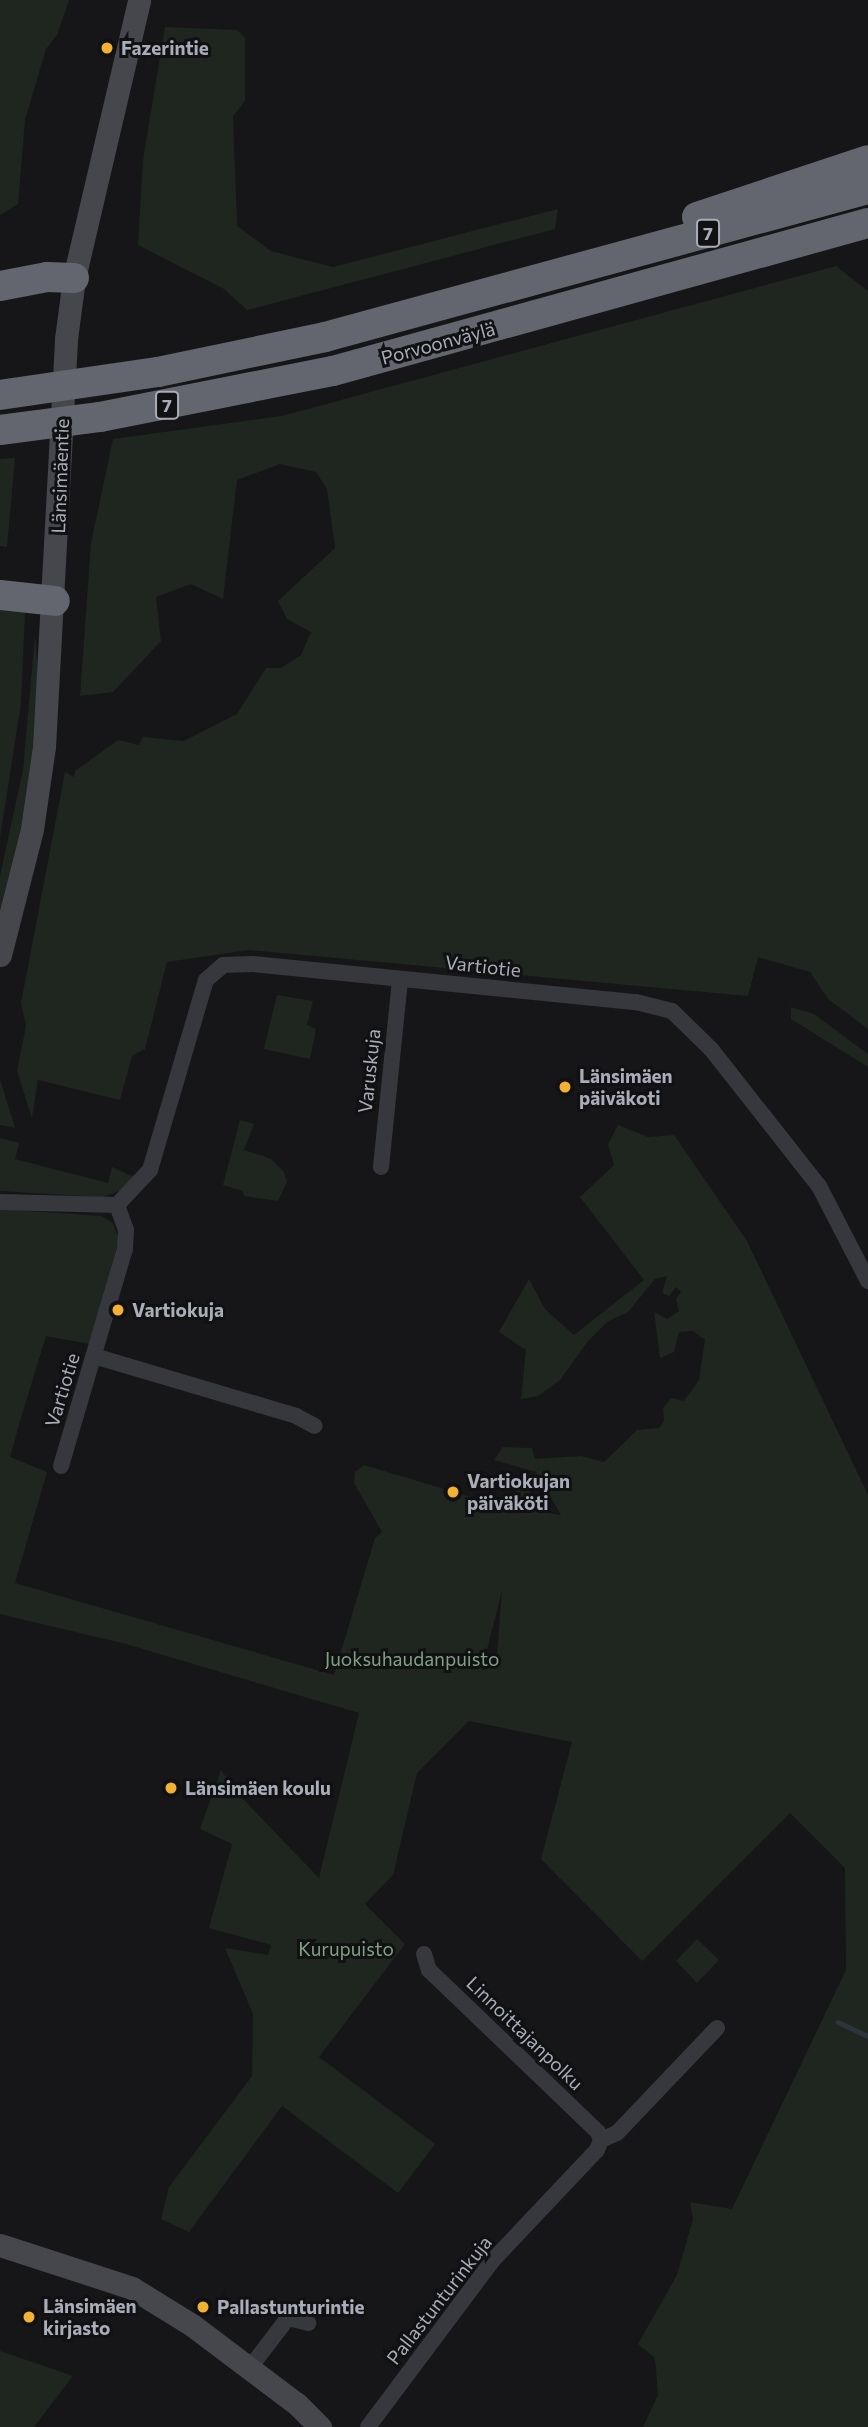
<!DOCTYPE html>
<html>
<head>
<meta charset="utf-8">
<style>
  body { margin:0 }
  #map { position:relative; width:868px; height:2427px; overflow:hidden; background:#161618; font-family:Commissioner,sans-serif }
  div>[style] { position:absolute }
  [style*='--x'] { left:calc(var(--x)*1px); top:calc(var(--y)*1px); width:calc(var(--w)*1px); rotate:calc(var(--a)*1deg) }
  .green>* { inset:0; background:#1e261f }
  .stream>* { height:4.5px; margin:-2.25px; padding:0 2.25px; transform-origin:2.25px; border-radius:2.25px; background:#2c353c }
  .street>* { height:16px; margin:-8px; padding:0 8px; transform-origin:8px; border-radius:8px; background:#37383d }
  .secondary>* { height:23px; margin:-11.5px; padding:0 11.5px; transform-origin:11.5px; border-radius:11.5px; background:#45474d }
  .highway>* { height:30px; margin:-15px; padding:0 15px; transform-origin:15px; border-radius:15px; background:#63666e }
  .dots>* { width:19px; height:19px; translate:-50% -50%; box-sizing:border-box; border:4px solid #111113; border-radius:50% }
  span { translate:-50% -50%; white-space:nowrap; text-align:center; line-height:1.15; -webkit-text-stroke:6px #111113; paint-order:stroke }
  .shield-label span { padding:2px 5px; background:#111113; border:2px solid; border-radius:5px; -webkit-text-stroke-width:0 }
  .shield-label { font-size:18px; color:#a8adb8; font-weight:700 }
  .poi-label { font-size:19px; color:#a8adb8; font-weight:700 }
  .left { translate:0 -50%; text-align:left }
  .street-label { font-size:19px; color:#a8adb8 }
  .park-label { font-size:19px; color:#7fa381 }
</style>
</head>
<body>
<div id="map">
  <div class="green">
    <i style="clip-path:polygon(0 0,69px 0,57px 35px,46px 49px,25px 120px,18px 204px,0 215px)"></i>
    <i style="clip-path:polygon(165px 27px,237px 30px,245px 38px,245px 101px,233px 116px,237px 226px,271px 251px,333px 267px,558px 209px,555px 229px,247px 310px,224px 289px,138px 245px,143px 160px)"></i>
    <i style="clip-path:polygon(836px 266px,868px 291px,868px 1029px,828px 999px,810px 972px,758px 957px,748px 996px,248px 950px,167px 962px,145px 1049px,132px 1056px,120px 1100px,38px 1080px,32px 1118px,17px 1071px,26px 1026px,21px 1003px,65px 772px,74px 777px,75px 771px,118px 740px,139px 745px,143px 737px,184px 741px,237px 714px,266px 668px,281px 668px,301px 655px,311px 632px,287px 619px,278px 601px,335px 548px,327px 489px,316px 472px,280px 464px,237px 480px,223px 599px,191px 584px,156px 597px,161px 641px,113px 692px,80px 696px,91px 543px,113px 439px,282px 416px)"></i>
    <i style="clip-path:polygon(15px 458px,7px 547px,0 546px,0 459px)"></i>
    <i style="clip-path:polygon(0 604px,25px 613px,21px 703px,0 838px)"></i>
    <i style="clip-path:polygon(35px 635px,40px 694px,22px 842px,0 919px,0 876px,23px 770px)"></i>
    <i style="clip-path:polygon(277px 995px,313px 1001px,307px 1025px,316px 1029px,310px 1059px,264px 1049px)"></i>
    <i style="clip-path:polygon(791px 1007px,814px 1014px,868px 1054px,868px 1067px,791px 1019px)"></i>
    <i style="clip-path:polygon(0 1079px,15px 1128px,0 1125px)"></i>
    <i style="clip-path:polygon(240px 1120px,254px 1124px,244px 1150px,271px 1159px,284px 1172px,287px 1182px,278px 1201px,244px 1196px,243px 1191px,223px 1185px)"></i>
    <i style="clip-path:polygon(evenodd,618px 1125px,648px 1137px,674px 1135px,747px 1241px,868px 1495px,868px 2427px,643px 2427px,658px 2395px,655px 2358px,638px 2344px,677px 2275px,693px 2219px,690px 2202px,732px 2209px,846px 1970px,845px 1868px,790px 1813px,642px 1961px,541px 1859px,572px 1742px,469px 1721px,417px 1773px,393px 1875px,365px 1904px,405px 1944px,319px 2057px,435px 2144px,398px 2193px,282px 2106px,189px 2232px,161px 2219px,169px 2187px,252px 2076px,253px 2014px,225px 1948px,268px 1955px,271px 1945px,209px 1928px,232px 1844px,200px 1829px,221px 1770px,242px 1798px,319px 1878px,359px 1713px,126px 1644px,0 1614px,0 1209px,101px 1216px,113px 1223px,119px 1239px,90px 1344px,46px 1336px,20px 1421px,10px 1457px,47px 1472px,15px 1583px,334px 1675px,375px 1538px,382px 1532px,354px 1483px,355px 1472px,364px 1465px,511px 1509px,519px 1483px,540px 1501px,541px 1512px,561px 1515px,536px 1472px,494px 1460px,503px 1447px,532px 1448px,535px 1459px,581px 1456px,604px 1462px,637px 1430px,659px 1428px,664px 1421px,663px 1408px,671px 1398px,684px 1401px,699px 1380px,705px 1340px,693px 1331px,679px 1332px,674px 1352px,660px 1358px,654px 1312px,667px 1319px,679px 1311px,676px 1299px,681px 1292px,676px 1287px,669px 1296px,662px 1293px,667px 1276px,655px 1279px,628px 1312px,607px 1322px,588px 1341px,560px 1380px,538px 1396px,521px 1399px,526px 1350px,499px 1332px,529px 1279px,545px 1309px,574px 1335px,644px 1280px,580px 1197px,614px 1165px,608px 1144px,618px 1125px,502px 1591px,496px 1666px,483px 1670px,482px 1669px,502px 1591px)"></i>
    <i style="clip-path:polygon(0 1138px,19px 1143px,15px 1159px,108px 1183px,112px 1167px,134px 1177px,119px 1191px,103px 1197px,0 1191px)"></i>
    <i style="clip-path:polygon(697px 1939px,719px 1960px,697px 1983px,676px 1961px)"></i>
    <i style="clip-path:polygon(0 2351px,73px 2376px,34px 2427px,0 2427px)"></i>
  </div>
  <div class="stream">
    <i style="--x:838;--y:2022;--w:33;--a:25"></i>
  </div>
  <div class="street">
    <i style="--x:381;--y:1167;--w:189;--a:-84.2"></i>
    <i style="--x:0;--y:1202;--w:117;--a:1.5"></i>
    <i style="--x:117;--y:1205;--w:48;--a:-46.7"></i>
    <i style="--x:150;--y:1170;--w:198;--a:-73.6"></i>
    <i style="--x:206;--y:980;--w:23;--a:-41"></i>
    <i style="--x:223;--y:965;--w:30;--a:-2"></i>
    <i style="--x:253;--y:964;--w:385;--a:5.7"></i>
    <i style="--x:636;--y:1002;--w:37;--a:14"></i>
    <i style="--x:672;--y:1011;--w:54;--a:44.3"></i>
    <i style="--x:711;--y:1049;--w:174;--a:51.8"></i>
    <i style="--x:819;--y:1186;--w:107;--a:62.7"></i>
    <i style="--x:94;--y:1356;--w:211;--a:16.5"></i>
    <i style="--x:296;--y:1416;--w:21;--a:28"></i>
    <i style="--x:61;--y:1466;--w:226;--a:-73.6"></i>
    <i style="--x:125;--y:1249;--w:19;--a:-87"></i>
    <i style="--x:126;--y:1230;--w:27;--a:-110"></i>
    <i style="--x:424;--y:1954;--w:17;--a:73"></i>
    <i style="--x:429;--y:1970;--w:234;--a:43.8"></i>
    <i style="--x:598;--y:2132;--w:9;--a:69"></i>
    <i style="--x:601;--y:2140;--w:17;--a:-24"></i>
    <i style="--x:617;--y:2133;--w:145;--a:-46.4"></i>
    <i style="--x:249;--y:2369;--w:64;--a:-52.6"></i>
    <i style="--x:288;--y:2318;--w:21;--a:14"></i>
    <i style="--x:368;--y:2427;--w:209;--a:-53.2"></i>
    <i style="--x:493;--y:2260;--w:151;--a:-46.6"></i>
    <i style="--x:597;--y:2150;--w:11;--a:-68"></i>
  </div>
  <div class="secondary">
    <i style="--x:0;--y:955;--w:130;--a:-75.7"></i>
    <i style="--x:32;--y:829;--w:83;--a:-81.7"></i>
    <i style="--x:44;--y:747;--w:409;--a:-86.9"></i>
    <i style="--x:66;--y:339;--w:62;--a:-82.5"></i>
    <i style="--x:74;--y:278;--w:285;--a:-76.8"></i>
    <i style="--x:0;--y:2245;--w:139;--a:18"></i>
    <i style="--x:132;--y:2288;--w:70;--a:31.7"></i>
    <i style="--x:192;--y:2325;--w:131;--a:37"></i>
    <i style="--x:297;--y:2404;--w:33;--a:45"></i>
  </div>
  <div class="highway">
    <i style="--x:697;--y:217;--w:180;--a:-18.4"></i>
    <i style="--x:0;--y:286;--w:48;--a:-10.8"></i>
    <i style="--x:47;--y:277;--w:27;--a:2"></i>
    <i style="--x:0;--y:395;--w:160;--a:-8.3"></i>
    <i style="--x:158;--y:372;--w:171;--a:-11.8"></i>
    <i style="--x:325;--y:337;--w:563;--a:-15.25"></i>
    <i style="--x:0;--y:430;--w:101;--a:-7.4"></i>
    <i style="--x:100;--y:417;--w:237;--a:-11.2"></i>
    <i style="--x:333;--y:371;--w:555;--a:-15.46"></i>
    <i style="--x:0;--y:595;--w:55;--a:6.2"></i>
  </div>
  <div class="dots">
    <i style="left:107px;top:48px;background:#f2b134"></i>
    <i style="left:565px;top:1087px;background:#f2b134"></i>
    <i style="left:118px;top:1310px;background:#f2b134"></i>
    <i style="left:453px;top:1492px;background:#f2b134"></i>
    <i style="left:171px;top:1788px;background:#f2b134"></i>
    <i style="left:203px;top:2307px;background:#f2b134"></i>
    <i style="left:29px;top:2317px;background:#f2b134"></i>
  </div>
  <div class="shield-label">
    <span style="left:708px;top:233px">7</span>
    <span style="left:167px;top:405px">7</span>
  </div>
  <div class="poi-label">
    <span class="left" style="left:121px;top:48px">Fazerintie</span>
    <span class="left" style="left:579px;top:1087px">Länsimäen<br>päiväkoti</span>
    <span class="left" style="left:132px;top:1310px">Vartiokuja</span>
    <span class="left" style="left:467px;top:1492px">Vartiokujan<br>päiväköti</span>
    <span class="left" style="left:185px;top:1788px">Länsimäen koulu</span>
    <span class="left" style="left:43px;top:2317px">Länsimäen<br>kirjasto</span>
    <span class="left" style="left:217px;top:2307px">Pallastunturintie</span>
  </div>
  <div class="street-label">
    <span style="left:438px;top:343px;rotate:-15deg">Porvoonväylä</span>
    <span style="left:60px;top:476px;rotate:-88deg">Länsimäentie</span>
    <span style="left:483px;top:966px;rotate:6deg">Vartiotie</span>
    <span style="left:369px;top:1071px;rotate:-84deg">Varuskuja</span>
    <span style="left:62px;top:1390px;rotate:-73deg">Vartiotie</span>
    <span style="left:525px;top:2033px;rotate:44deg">Linnoittajanpolku</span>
    <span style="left:439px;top:2300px;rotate:-52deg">Pallastunturinkuja</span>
  </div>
  <div class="park-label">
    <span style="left:412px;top:1659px">Juoksuhaudanpuisto</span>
    <span style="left:346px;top:1949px">Kurupuisto</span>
  </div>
</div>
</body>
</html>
